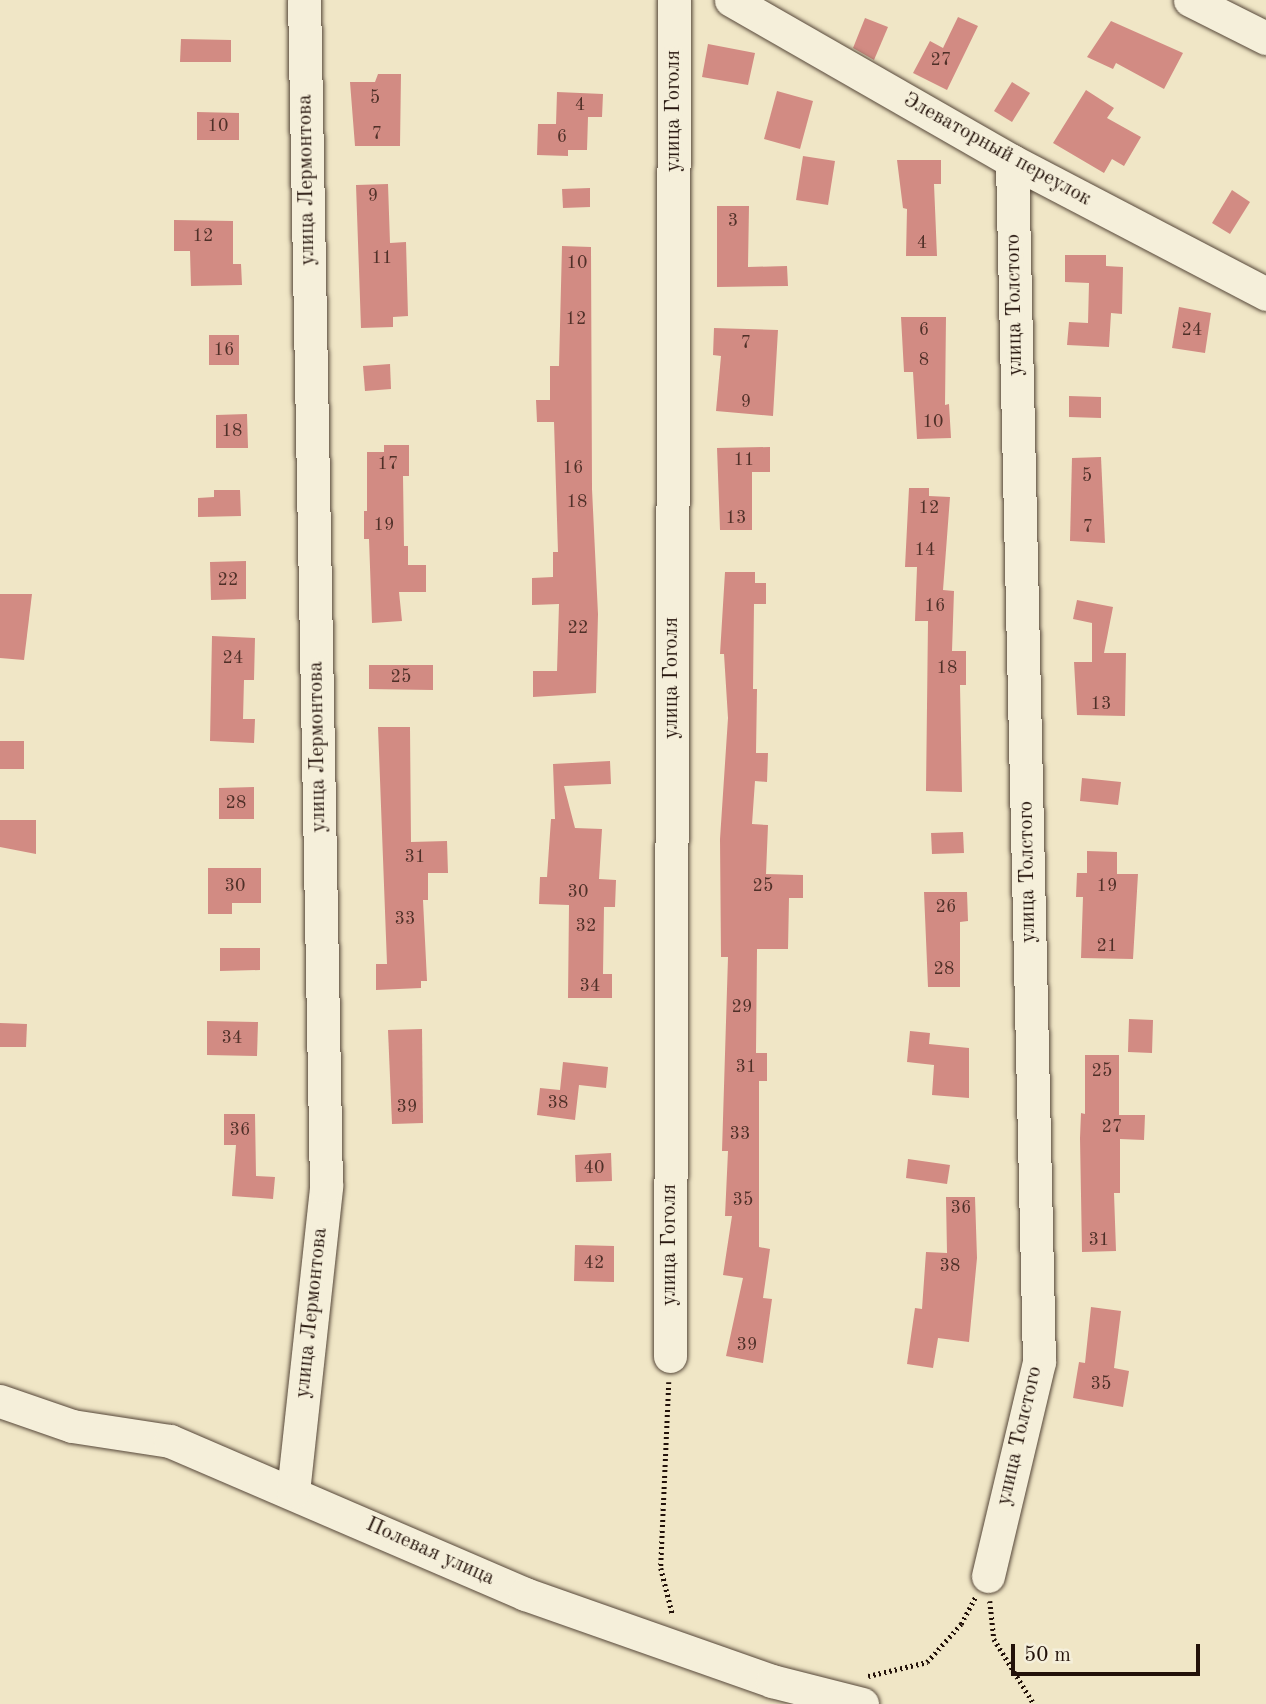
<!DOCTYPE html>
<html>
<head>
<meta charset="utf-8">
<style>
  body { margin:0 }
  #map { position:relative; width:1266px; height:1704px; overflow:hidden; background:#f0e6c6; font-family:"Old Standard TT",serif }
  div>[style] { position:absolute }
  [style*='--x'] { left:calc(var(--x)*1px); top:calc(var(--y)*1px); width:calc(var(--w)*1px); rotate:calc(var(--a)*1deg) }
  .building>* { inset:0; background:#d28b83 }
  .path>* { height:4.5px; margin-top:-2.25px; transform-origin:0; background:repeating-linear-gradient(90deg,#23120a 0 2px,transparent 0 5.5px) }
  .roads { filter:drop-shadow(0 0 2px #564739) drop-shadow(0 0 2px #564739) }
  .minor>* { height:33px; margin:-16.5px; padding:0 16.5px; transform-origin:16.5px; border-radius:16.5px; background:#f5efda }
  span { translate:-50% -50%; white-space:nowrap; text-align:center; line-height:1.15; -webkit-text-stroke:7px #f5efda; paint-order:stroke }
  .number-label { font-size:18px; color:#4f3028 }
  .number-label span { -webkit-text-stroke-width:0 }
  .street-label { font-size:21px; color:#23120a }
  .scale { position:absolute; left:1011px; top:1644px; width:189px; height:32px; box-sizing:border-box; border:4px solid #23120a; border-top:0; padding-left:9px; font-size:21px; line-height:24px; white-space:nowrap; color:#23120a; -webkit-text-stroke:5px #f5efda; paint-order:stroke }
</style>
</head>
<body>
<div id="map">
  <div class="building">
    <i style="clip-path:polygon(958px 17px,978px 26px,947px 90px,913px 73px,930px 41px,943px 48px)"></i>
    <i style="clip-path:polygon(865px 18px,888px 27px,874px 60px,853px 48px)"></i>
    <i style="clip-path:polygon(1111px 21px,1183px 53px,1164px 89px,1116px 63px,1113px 69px,1087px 57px)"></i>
    <i style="clip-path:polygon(181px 39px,231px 40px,231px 62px,180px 62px)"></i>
    <i style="clip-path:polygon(708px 44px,755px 53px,748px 85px,702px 77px)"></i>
    <i style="clip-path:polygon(378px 74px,401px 74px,400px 146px,355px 146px,350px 82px,375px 82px)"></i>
    <i style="clip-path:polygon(1012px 82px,1030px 93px,1012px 122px,994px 111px)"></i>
    <i style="clip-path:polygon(1086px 90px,1114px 108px,1107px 118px,1141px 137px,1124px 166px,1112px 159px,1104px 173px,1053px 143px)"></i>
    <i style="clip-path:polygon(777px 91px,813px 101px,800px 149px,764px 139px)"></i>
    <i style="clip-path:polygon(557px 92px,603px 94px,602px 117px,588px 117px,587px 150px,568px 150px,568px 156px,537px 155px,538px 124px,556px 124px)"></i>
    <i style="clip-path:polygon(197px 112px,239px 113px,239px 140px,197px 140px)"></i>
    <i style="clip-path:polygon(803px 156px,835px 161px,828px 205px,796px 200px)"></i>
    <i style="clip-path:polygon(897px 160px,941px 160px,941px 184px,934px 184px,937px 256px,906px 256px,907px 209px,903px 208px)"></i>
    <i style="clip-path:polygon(388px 184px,390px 243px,406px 242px,408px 316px,393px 317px,393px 327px,361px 328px,356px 185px)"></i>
    <i style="clip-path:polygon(590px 188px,590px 207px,563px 208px,562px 189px)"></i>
    <i style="clip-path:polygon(1232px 190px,1250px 202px,1230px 234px,1212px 223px)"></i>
    <i style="clip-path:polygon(717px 206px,749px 206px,748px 267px,787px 266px,788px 286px,717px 287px)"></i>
    <i style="clip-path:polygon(174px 220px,233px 221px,233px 264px,241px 264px,242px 285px,191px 286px,190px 251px,174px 251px)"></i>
    <i style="clip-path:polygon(562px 246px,591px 247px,592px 489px,598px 614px,596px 693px,533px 697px,533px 671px,557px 671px,559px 604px,532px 605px,532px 578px,553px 577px,553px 552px,558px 552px,554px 422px,537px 422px,536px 400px,550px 400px,550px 366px,559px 366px)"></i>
    <i style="clip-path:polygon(1065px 255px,1106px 255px,1106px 266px,1123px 267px,1122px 314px,1111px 313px,1109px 347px,1067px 345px,1069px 322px,1088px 323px,1089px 283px,1065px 282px)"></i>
    <i style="clip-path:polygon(1179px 307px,1211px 313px,1205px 353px,1172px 348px)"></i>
    <i style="clip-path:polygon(901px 317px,946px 317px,945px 405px,949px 404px,951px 438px,917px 439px,913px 372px,904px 372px)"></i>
    <i style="clip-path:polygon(714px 328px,778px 330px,773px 416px,716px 411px,721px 356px,713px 355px)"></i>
    <i style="clip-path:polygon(209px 335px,239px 335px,239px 365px,209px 365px)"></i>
    <i style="clip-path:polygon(390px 364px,391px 389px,365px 391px,363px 366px)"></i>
    <i style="clip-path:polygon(1069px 396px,1101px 397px,1101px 418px,1069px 417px)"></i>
    <i style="clip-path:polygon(247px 414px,248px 448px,216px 448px,216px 415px)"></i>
    <i style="clip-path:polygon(384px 445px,409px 445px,409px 476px,403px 476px,404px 546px,408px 546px,408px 565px,426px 565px,426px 592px,399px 592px,402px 621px,372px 623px,369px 539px,364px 539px,364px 511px,367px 511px,367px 452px,384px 452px)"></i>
    <i style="clip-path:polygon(770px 447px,770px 472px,752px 472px,752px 530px,720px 530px,717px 448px)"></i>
    <i style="clip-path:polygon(1101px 457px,1105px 543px,1070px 541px,1072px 458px)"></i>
    <i style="clip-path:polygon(909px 488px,929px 488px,929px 496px,950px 497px,943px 590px,954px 591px,952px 651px,966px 651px,966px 685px,960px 685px,962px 792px,926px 791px,928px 621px,915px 621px,917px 567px,905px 567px)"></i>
    <i style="clip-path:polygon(214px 490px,240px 490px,241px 516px,198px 517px,198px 498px,214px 497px)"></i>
    <i style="clip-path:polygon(246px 561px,246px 599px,211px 600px,210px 562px)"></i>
    <i style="clip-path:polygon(725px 572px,755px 572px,755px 583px,766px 583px,766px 604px,754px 604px,753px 689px,757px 689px,756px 753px,768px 753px,767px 782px,755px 781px,752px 824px,768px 825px,766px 874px,803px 875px,803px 898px,789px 898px,788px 949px,757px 949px,756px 1053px,767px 1053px,767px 1081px,759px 1081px,759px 1247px,770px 1249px,763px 1298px,772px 1299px,763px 1363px,726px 1356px,743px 1278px,723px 1275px,732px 1216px,725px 1216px,728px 1151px,722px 1151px,728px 957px,721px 957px,720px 839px,728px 718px,724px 654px,720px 654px)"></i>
    <i style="clip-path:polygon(0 594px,32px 594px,24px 660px,0 658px)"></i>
    <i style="clip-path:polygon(1077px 600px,1113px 607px,1104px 653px,1126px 653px,1125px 716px,1077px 715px,1074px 662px,1092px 662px,1092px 623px,1073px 619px)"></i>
    <i style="clip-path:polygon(212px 636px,255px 638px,254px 680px,244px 680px,243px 719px,255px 719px,254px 743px,210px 741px)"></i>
    <i style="clip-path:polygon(369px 665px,433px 665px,433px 690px,369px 689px)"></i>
    <i style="clip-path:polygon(378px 727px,410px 727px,411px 842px,447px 841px,448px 873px,428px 873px,428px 900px,423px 900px,427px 981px,421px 981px,421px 988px,376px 990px,376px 964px,387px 964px)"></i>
    <i style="clip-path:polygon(0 741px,24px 741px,24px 769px,0 769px)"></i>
    <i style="clip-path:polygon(610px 761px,611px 784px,564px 786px,575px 828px,602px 829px,599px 879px,616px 880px,615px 907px,604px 907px,603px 974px,612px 974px,612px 998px,568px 998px,569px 905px,539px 904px,540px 877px,547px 877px,551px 819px,555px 819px,553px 764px)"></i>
    <i style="clip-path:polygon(1082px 778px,1121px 782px,1118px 805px,1080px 801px)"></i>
    <i style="clip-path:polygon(254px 787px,254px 819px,219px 819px,219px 788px)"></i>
    <i style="clip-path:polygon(0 820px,36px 820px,36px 854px,0 847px)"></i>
    <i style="clip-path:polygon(963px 832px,964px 853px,932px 854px,931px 833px)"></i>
    <i style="clip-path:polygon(1087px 851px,1117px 852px,1117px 874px,1138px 874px,1133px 959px,1081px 958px,1083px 897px,1076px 897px,1077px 873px,1087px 873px)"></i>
    <i style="clip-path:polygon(208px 868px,261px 868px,261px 903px,232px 903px,232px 914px,208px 914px)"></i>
    <i style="clip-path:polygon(924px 892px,967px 892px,968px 921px,960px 922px,960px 987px,928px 987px)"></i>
    <i style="clip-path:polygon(220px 948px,260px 948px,260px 970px,220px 971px)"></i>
    <i style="clip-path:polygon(1129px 1019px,1153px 1020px,1152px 1053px,1128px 1052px)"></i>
    <i style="clip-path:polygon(207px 1021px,258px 1022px,257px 1056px,207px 1055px)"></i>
    <i style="clip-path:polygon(0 1023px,27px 1024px,26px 1047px,0 1047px)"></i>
    <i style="clip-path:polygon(422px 1029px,423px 1123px,392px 1124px,388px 1030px)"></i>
    <i style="clip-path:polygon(910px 1031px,930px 1033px,929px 1044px,969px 1048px,969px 1098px,932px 1095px,934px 1065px,907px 1062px)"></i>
    <i style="clip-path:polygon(1085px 1055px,1119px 1055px,1119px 1115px,1145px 1115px,1144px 1140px,1120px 1139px,1120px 1193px,1114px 1193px,1116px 1251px,1082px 1252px,1080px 1138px,1081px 1113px,1085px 1114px)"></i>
    <i style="clip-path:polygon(563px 1062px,608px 1067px,606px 1088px,579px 1085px,575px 1120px,537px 1115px,540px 1088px,560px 1090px)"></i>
    <i style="clip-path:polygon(224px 1114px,255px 1114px,256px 1176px,275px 1177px,273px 1199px,232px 1196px,236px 1145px,224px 1145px)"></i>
    <i style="clip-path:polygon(611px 1153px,612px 1181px,576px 1182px,575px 1155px)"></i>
    <i style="clip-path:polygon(908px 1159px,950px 1165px,947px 1184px,906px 1178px)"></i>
    <i style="clip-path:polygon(946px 1197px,975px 1197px,977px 1258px,969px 1342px,938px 1338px,933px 1368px,907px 1364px,915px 1308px,922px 1309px,926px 1252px,947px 1253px)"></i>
    <i style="clip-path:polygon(575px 1245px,614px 1246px,614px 1282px,574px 1281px)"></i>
    <i style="clip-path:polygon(1091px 1307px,1121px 1311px,1114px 1368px,1129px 1371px,1123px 1407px,1073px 1398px,1079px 1362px,1085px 1363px)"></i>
  </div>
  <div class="path">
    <i style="--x:669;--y:1382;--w:186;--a:92.5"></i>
    <i style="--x:661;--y:1568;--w:49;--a:76"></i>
    <i style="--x:990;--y:1601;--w:38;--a:84"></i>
    <i style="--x:994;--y:1639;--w:76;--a:58.4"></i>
    <i style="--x:868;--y:1676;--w:61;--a:-13.3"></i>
    <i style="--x:927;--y:1662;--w:51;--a:-48.2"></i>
    <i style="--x:961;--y:1624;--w:30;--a:-62"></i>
  </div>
  <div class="roads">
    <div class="minor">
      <i style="--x:731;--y:0;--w:324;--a:29.8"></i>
      <i style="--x:1012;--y:161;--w:287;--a:27.6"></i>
      <i style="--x:1190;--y:0;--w:85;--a:26.6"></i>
      <i style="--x:670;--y:1356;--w:1356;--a:-89.83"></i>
      <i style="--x:0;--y:1401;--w:76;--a:19.1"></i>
      <i style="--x:72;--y:1426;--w:99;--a:8.7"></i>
      <i style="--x:170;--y:1441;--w:387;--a:23.3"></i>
      <i style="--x:525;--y:1594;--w:262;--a:19.4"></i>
      <i style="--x:772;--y:1681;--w:93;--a:14.3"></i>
      <i style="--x:293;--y:1492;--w:308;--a:-83.8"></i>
      <i style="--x:326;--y:1186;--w:1186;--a:-91.06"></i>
      <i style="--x:988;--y:1576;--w:220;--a:-76.6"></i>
      <i style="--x:1039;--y:1362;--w:1201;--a:-91.29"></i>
    </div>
  </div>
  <div class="number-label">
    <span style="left:941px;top:60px">27</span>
    <span style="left:375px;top:98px">5</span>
    <span style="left:580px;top:105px">4</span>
    <span style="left:218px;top:126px">10</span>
    <span style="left:377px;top:134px">7</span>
    <span style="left:562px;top:137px">6</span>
    <span style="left:373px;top:196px">9</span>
    <span style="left:733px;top:221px">3</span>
    <span style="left:203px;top:236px">12</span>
    <span style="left:922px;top:243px">4</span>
    <span style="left:382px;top:258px">11</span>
    <span style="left:577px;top:263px">10</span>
    <span style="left:576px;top:319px">12</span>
    <span style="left:924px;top:330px">6</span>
    <span style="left:1192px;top:330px">24</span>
    <span style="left:746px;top:343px">7</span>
    <span style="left:224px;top:350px">16</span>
    <span style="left:924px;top:360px">8</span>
    <span style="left:746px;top:402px">9</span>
    <span style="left:933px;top:422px">10</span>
    <span style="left:232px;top:431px">18</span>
    <span style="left:744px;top:460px">11</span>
    <span style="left:388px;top:464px">17</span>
    <span style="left:573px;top:468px">16</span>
    <span style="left:1087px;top:476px">5</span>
    <span style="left:577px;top:502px">18</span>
    <span style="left:929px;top:508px">12</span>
    <span style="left:736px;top:518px">13</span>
    <span style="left:384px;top:525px">19</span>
    <span style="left:1088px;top:527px">7</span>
    <span style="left:925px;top:550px">14</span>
    <span style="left:228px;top:580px">22</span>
    <span style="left:935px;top:606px">16</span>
    <span style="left:578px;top:628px">22</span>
    <span style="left:233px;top:658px">24</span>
    <span style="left:947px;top:668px">18</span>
    <span style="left:401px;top:677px">25</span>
    <span style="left:1101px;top:704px">13</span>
    <span style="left:236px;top:803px">28</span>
    <span style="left:415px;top:857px">31</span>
    <span style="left:235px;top:886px">30</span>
    <span style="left:763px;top:886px">25</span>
    <span style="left:1107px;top:886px">19</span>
    <span style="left:578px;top:892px">30</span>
    <span style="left:946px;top:907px">26</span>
    <span style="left:405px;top:919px">33</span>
    <span style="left:586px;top:926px">32</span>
    <span style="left:1107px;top:946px">21</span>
    <span style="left:944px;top:969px">28</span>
    <span style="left:590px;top:986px">34</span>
    <span style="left:742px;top:1007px">29</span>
    <span style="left:232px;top:1038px">34</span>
    <span style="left:746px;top:1067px">31</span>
    <span style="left:1102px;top:1071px">25</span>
    <span style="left:558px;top:1103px">38</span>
    <span style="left:407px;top:1107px">39</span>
    <span style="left:1112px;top:1127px">27</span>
    <span style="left:240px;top:1130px">36</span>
    <span style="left:740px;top:1134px">33</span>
    <span style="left:594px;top:1168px">40</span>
    <span style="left:743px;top:1200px">35</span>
    <span style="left:961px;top:1208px">36</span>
    <span style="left:1099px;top:1240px">31</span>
    <span style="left:594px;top:1263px">42</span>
    <span style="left:950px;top:1266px">38</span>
    <span style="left:747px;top:1345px">39</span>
    <span style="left:1101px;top:1384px">35</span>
  </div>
  <div class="street-label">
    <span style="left:674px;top:111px;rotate:-90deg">улица Гоголя</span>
    <span style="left:997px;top:150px;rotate:29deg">Элеваторный переулок</span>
    <span style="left:307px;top:180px;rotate:-91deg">улица Лермонтова</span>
    <span style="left:1015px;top:305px;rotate:-91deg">улица Толстого</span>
    <span style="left:672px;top:678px;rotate:-90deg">улица Гоголя</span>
    <span style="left:318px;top:747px;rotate:-91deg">улица Лермонтова</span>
    <span style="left:1028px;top:872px;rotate:-91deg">улица Толстого</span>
    <span style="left:670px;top:1245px;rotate:-90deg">улица Гоголя</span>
    <span style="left:312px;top:1313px;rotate:-84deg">улица Лермонтова</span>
    <span style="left:1020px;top:1436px;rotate:-77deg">улица Толстого</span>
    <span style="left:430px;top:1552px;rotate:24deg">Полевая улица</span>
  </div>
  <div class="scale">50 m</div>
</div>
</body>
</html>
